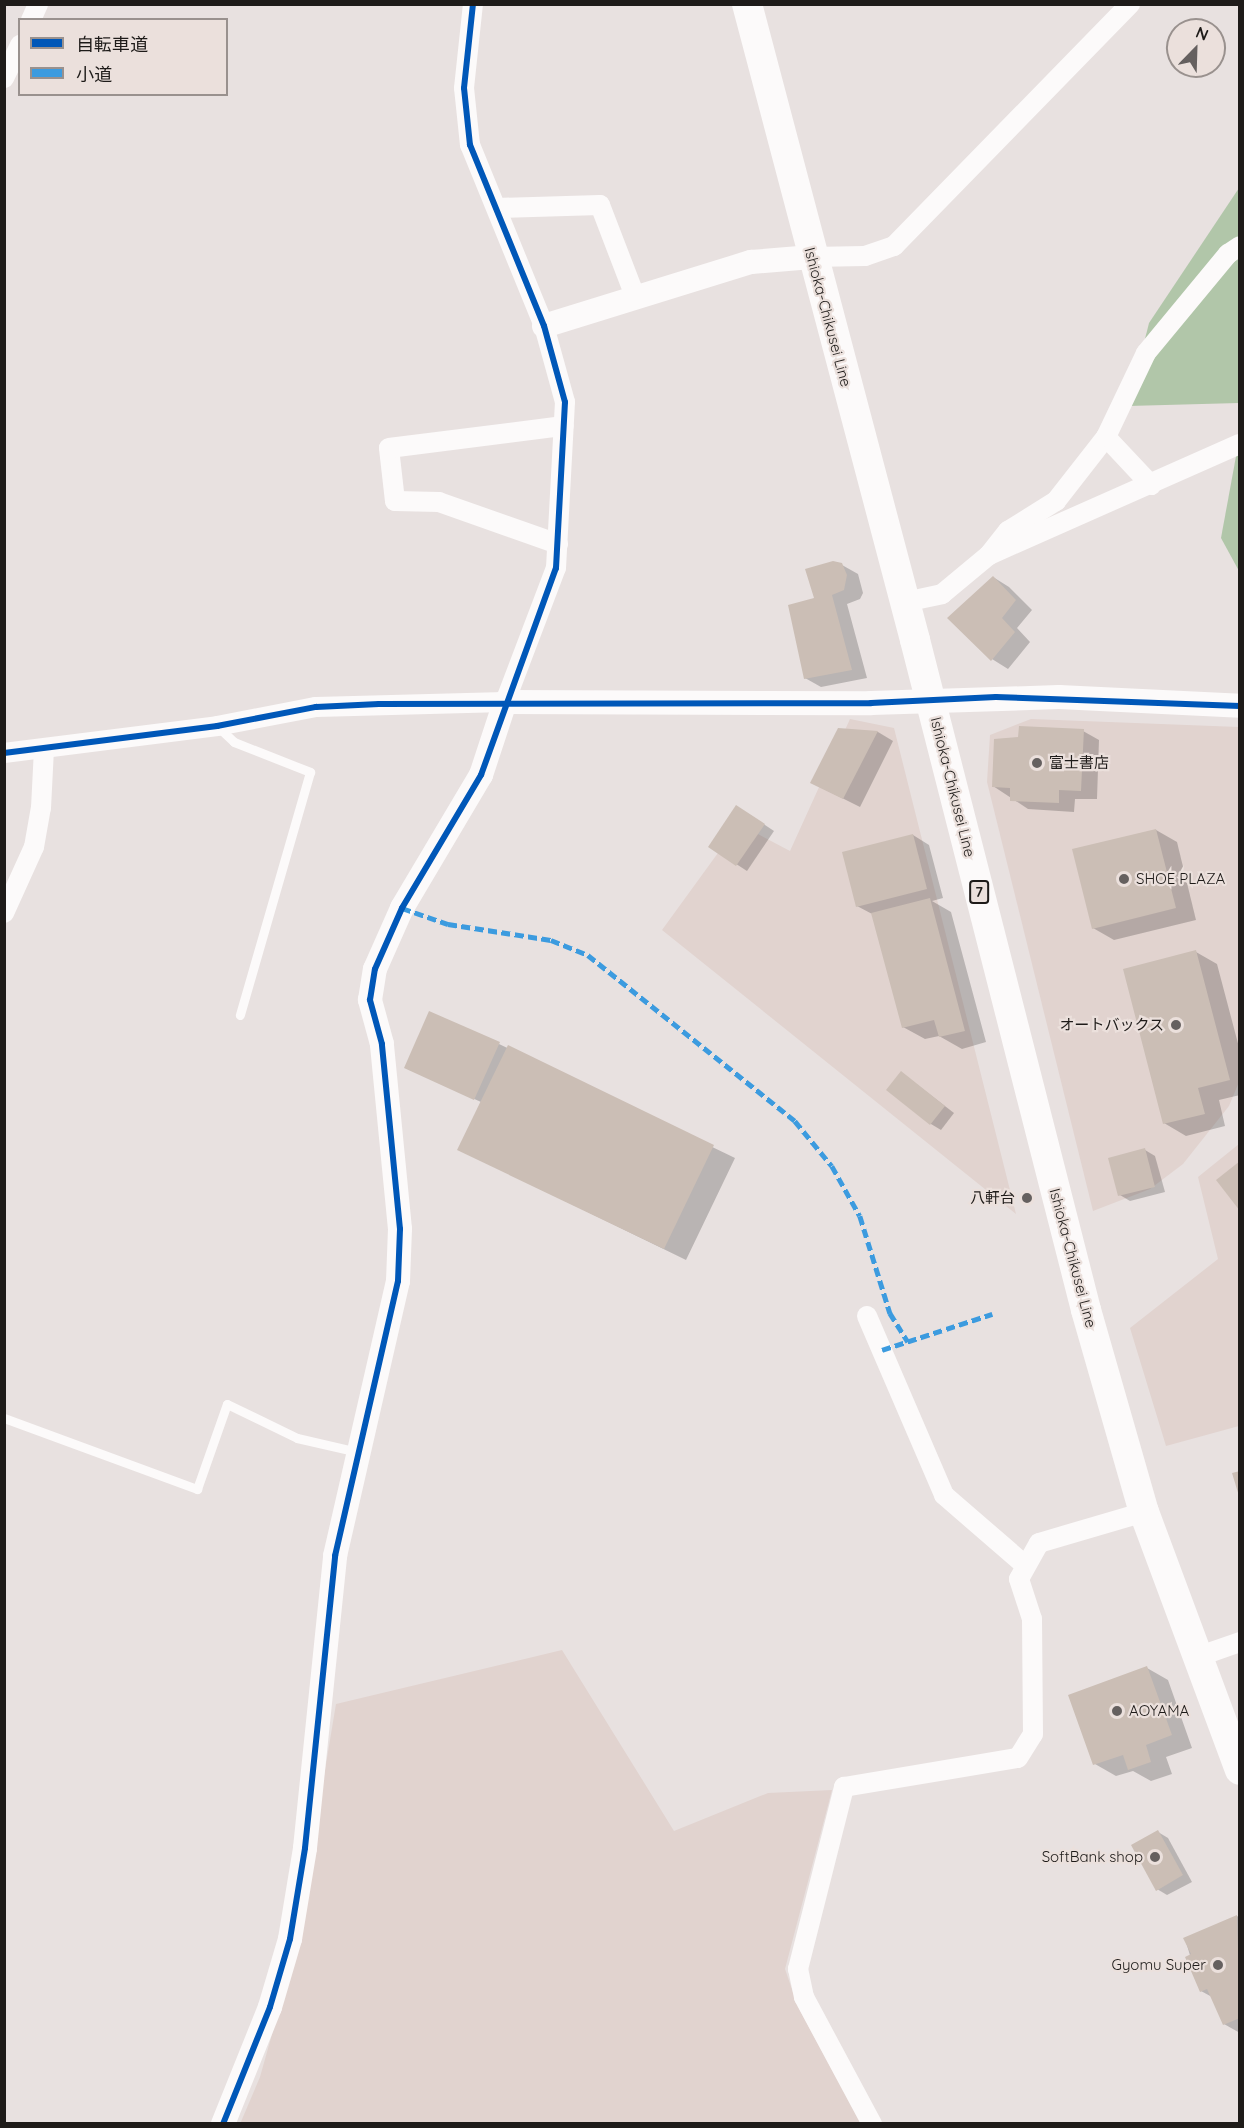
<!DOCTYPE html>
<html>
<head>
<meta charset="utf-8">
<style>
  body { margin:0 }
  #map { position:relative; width:1244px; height:2128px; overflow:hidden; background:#e8e1e0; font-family:Quicksand,"Noto Sans JP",sans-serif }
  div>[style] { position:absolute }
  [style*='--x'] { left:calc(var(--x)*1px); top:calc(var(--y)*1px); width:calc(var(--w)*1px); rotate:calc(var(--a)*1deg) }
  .built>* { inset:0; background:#e1d3cf }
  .forest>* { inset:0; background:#b1c6a9 }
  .shadow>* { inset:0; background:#0003 }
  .building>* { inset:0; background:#cbbeb5 }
  .service>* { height:9px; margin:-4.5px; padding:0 4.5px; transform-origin:4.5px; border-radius:4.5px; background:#fcfafa }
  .minor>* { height:20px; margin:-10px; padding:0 10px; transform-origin:10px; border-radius:10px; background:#fcfafa }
  .tertiary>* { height:24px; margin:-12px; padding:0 12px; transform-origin:12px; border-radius:12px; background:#fcfafa }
  .primary>* { height:30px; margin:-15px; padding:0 15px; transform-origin:15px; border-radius:15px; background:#fcfafa }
  .quiet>* { height:4.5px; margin-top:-2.25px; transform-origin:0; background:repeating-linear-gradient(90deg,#3c9bdf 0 9px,transparent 0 13.5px) }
  .cycleway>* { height:6px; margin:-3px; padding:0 3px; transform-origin:3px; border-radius:3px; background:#0057b8 }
  .dots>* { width:16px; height:16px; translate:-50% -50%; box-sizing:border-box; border:3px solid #ebe0dc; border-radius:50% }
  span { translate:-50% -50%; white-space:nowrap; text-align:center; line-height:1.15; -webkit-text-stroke:4.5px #ebe0dc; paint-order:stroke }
  .shield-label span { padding:2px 4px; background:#ebe0dc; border:2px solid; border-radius:4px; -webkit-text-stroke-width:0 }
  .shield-label { font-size:14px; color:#1e1b19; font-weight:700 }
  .street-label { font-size:15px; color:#1e1b19 }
  .poi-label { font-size:15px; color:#1e1b19 }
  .left { translate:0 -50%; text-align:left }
  .right { translate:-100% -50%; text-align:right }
  .frame { position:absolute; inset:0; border:6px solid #1e1b19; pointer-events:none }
  .legend { position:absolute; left:18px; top:18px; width:210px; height:78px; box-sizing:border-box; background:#ebe0dc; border:2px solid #99918e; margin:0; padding:8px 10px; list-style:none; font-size:18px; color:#1e1b19 }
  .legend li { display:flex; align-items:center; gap:12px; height:30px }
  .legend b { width:30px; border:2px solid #99918e }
  .north { position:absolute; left:1166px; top:18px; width:60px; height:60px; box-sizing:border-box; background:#ebe0dc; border:2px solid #99918e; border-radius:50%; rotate:23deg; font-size:16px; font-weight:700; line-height:24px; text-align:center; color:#1e1b19 }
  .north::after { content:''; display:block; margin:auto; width:21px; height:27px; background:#65605f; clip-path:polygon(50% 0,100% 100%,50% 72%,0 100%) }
</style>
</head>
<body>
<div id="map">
  <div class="built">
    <i style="clip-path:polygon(850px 719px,894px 728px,1016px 1214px,662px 930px,739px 824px,790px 851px)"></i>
    <i style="clip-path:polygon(1031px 719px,1239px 727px,1239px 1082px,1229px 1106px,1183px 1164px,1150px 1189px,1093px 1211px,987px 782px,990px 735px)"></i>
    <i style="clip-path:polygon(1239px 1144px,1239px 1426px,1166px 1446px,1130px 1328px,1218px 1259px,1198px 1177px)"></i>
    <i style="clip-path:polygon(562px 1650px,674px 1831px,768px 1793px,832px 1790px,785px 1969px,798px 2007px,861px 2123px,240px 2124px,260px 2077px,294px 1956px,336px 1704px)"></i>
  </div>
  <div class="forest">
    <i style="clip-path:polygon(1239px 188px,1239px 403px,1128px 406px,1149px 323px)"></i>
    <i style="clip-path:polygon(1239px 440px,1239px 571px,1221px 538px)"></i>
  </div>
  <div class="shadow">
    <i style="clip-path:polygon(842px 565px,858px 574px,863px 593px,860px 599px,847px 604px,867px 678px,821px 687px,805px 678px,816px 599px)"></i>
    <i style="clip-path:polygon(993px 577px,1009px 587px,1032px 610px,1017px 628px,1030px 642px,1008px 669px,992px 659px)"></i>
    <i style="clip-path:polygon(839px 730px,878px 732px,893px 741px,860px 807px,812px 783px)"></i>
    <i style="clip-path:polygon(1083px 731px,1099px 740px,1097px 799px,1075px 799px,1074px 812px,1028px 809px,993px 786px)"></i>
    <i style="clip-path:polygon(747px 813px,774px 831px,747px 871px,710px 847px)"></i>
    <i style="clip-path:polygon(1156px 830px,1177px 842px,1196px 920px,1114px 940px,1093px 928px)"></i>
    <i style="clip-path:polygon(913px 835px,929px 845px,943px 898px,932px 901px,951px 912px,986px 1042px,962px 1049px,939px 1036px,925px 1039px,903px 1027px,874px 915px,857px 906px)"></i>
    <i style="clip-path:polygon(1196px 952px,1217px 964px,1240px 1051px,1240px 1095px,1219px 1100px,1225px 1126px,1186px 1136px,1164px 1123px)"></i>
    <i style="clip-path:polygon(499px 1044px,735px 1158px,686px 1260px,459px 1149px,481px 1102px,406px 1068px)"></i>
    <i style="clip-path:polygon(902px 1073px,954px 1113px,941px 1130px,931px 1124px)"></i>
    <i style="clip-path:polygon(1145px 1150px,1155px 1156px,1165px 1192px,1130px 1201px,1120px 1195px)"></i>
    <i style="clip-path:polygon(1147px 1668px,1168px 1680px,1192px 1748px,1166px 1757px,1172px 1774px,1151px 1781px,1133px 1771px,1116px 1776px,1095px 1764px)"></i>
    <i style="clip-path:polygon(1158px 1832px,1168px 1838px,1192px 1882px,1167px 1895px,1157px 1889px)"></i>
    <i style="clip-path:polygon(1237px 1916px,1240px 1918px,1240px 2033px,1224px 2024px,1212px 1997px,1201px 1991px,1185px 1939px)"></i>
  </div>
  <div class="building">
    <i style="clip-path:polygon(833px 561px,842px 563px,847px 575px,844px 590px,832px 595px,852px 670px,804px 679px,788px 605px,814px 598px,805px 569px)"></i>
    <i style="clip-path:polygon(993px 576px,1016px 600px,1002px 618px,1015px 632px,991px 661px,947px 618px)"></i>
    <i style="clip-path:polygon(1019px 726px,1084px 729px,1081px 791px,1059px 790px,1059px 803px,1010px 801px,1010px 788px,992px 787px,994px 739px,1018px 737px)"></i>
    <i style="clip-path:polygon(838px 728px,878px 731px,843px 799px,810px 783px)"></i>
    <i style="clip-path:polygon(736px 805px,765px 824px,736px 866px,708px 847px)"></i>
    <i style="clip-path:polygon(1156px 829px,1176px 908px,1092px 929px,1072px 849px)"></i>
    <i style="clip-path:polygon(913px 834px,927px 889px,856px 907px,842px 852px)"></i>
    <i style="clip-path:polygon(930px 898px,965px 1031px,939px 1037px,934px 1020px,902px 1028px,871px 913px)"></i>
    <i style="clip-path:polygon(1196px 950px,1230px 1080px,1198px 1088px,1205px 1114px,1163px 1124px,1123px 969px)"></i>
    <i style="clip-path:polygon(429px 1011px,500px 1042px,474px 1100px,404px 1068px)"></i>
    <i style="clip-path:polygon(508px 1045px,714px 1145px,664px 1249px,457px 1150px)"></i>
    <i style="clip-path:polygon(901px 1071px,945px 1106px,930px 1125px,886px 1090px)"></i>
    <i style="clip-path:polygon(1145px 1148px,1155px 1187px,1118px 1196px,1108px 1158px)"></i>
    <i style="clip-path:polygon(1240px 1161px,1240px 1211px,1216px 1180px)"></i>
    <i style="clip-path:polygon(1240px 1471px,1240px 1496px,1239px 1496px,1232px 1473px)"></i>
    <i style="clip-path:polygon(1147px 1666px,1172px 1735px,1146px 1745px,1151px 1762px,1128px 1770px,1123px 1755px,1093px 1765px,1068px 1695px)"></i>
    <i style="clip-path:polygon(1158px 1830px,1183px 1875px,1156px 1891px,1131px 1845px)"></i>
    <i style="clip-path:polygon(1237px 1915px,1240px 2018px,1223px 2025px,1207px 1989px,1200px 1992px,1185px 1957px,1191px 1954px,1183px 1938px)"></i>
  </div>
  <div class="service">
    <i style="--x:217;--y:726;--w:23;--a:43"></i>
    <i style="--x:234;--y:742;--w:82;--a:21.5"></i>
    <i style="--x:310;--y:772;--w:253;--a:106.1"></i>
    <i style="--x:4;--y:1418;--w:206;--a:20.2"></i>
    <i style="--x:197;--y:1489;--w:90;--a:-70.6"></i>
    <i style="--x:227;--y:1404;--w:78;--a:25.9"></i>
    <i style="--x:297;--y:1438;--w:63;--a:12.9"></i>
  </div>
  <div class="minor">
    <i style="--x:31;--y:20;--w:17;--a:-66"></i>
    <i style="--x:4;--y:78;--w:37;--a:-64"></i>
    <i style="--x:497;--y:208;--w:103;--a:-1.7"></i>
    <i style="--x:600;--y:205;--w:92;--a:69"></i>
    <i style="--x:812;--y:257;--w:53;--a:-1.1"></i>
    <i style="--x:865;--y:256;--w:31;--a:-19"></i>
    <i style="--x:894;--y:246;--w:338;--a:-45.7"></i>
    <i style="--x:1106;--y:437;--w:66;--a:46.8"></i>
    <i style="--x:558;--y:544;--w:126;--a:-160.6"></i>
    <i style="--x:439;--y:502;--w:44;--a:-178.7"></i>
    <i style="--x:395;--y:501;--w:53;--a:-96.5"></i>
    <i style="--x:389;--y:448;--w:176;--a:-7.2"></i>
    <i style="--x:989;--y:555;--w:31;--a:-52"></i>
    <i style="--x:1008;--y:531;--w:57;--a:-32"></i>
    <i style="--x:1056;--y:501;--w:81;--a:-52"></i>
    <i style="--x:1106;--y:437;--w:93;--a:-64.5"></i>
    <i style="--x:1146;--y:353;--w:129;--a:-50.4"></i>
    <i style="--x:1228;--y:254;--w:14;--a:-34"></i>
    <i style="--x:905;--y:602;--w:38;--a:-12"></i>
    <i style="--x:942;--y:594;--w:61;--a:-39.7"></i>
    <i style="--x:989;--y:555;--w:274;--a:-23.9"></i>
    <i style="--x:4;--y:753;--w:215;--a:-7.2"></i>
    <i style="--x:217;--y:726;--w:101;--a:-10.9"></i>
    <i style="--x:316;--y:707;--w:189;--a:-1.5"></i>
    <i style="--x:505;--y:702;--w:143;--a:-69.2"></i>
    <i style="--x:556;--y:568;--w:166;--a:-86.9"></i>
    <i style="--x:565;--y:402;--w:79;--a:-105.4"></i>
    <i style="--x:544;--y:326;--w:196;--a:-112.2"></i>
    <i style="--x:470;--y:145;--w:57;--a:-96"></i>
    <i style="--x:464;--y:88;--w:84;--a:-83.9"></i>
    <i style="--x:4;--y:913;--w:72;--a:-65.6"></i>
    <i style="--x:34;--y:847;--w:40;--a:-80"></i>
    <i style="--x:41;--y:808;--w:59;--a:-87.1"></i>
    <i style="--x:867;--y:1316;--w:195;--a:66.7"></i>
    <i style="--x:944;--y:1495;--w:108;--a:40.9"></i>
    <i style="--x:1197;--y:1657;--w:46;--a:-19.2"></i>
    <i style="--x:872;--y:2124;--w:144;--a:-118.2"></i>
    <i style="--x:804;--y:1997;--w:29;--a:-102"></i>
    <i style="--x:798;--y:1969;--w:188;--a:-75.8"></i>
    <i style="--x:844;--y:1787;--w:176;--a:-9.5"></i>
    <i style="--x:1018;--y:1758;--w:28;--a:-58"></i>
    <i style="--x:1033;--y:1734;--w:115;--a:-90.5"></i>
    <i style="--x:1032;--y:1619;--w:42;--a:-108"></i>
    <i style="--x:1019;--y:1579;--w:41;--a:-60.9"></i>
    <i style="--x:1039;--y:1543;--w:109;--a:-16.4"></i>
  </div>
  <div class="tertiary">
    <i style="--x:544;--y:326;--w:217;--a:-17.2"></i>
    <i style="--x:751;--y:262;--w:61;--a:-4.7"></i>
    <i style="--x:223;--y:2124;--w:126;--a:-68.1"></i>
    <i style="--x:270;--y:2007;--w:71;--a:-73.6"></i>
    <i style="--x:290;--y:1939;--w:92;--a:-80.6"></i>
    <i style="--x:305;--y:1848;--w:294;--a:-84.1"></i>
    <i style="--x:335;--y:1556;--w:282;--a:-77.1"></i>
    <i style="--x:398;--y:1281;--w:52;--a:-87.8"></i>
    <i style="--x:400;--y:1229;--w:186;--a:-95.6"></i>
    <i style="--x:382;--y:1044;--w:46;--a:-105.3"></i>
    <i style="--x:370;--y:1000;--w:31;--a:-81"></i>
    <i style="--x:375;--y:969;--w:67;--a:-66.1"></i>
    <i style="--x:402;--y:908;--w:155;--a:-59.3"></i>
    <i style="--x:481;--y:775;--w:77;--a:-71.8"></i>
    <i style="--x:505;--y:702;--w:366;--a:0.2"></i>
    <i style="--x:871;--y:703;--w:188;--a:-1.8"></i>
    <i style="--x:1059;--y:697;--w:181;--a:2.8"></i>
  </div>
  <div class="primary">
    <i style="--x:747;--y:4;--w:658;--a:75.2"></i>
    <i style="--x:915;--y:640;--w:691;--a:75.68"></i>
    <i style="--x:1086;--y:1310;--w:210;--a:74"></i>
    <i style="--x:1144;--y:1512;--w:275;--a:69.6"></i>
  </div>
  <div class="quiet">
    <i style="--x:402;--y:908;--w:49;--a:19.2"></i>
    <i style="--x:448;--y:924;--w:104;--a:8.8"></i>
    <i style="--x:551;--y:940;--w:40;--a:22"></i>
    <i style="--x:588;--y:955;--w:265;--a:38.7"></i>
    <i style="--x:795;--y:1121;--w:58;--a:50.6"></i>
    <i style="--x:832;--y:1166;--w:57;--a:60.8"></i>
    <i style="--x:860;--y:1216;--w:102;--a:72.8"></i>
    <i style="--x:890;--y:1313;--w:34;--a:58"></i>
    <i style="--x:882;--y:1350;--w:116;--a:-18.1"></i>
  </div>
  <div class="cycleway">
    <i style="--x:4;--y:753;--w:215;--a:-7.2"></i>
    <i style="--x:217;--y:726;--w:101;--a:-10.9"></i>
    <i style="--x:316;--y:707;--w:63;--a:-2.7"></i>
    <i style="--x:379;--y:704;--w:492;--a:-0.1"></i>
    <i style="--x:871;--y:703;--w:125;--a:-2.7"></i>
    <i style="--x:996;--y:697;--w:244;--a:2.1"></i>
    <i style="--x:223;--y:2124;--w:126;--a:-68.1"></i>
    <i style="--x:270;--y:2007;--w:71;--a:-73.6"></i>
    <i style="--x:290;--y:1939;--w:92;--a:-80.6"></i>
    <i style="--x:305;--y:1848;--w:294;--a:-84.1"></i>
    <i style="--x:335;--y:1556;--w:282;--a:-77.1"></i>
    <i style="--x:398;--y:1281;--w:52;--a:-87.8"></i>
    <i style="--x:400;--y:1229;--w:186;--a:-95.6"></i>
    <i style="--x:382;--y:1044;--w:46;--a:-105.3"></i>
    <i style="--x:370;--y:1000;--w:31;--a:-81"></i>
    <i style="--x:375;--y:969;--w:67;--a:-66.1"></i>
    <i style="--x:402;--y:908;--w:155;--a:-59.3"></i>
    <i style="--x:481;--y:775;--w:220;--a:-70.1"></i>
    <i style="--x:556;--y:568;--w:166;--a:-86.9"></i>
    <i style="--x:565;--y:402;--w:79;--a:-105.4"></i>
    <i style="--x:544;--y:326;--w:196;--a:-112.2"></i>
    <i style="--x:470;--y:145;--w:57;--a:-96"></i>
    <i style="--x:464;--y:88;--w:84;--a:-83.9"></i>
  </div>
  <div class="dots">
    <i style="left:1037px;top:763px;background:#65605f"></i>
    <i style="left:1124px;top:879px;background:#65605f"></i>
    <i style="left:1176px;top:1025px;background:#65605f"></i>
    <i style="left:1027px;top:1198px;background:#65605f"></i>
    <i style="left:1117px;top:1711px;background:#65605f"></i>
    <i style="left:1155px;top:1857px;background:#65605f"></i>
    <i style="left:1218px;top:1965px;background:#65605f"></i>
  </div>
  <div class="shield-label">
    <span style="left:979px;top:892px">7</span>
  </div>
  <div class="street-label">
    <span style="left:828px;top:317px;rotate:75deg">Ishioka-Chikusei Line</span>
    <span style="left:953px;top:787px;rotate:76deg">Ishioka-Chikusei Line</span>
    <span style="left:1073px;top:1258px;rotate:75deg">Ishioka-Chikusei Line</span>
  </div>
  <div class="poi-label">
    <span class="left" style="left:1049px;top:763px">富士書店</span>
    <span class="left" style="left:1136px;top:879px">SHOE PLAZA</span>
    <span class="right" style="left:1164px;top:1025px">オートバックス</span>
    <span class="right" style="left:1015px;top:1198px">八軒台</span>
    <span class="left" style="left:1129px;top:1711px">AOYAMA</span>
    <span class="right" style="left:1143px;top:1857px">SoftBank shop</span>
    <span class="right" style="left:1206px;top:1965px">Gyomu Super</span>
  </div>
  <div class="frame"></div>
  <ul class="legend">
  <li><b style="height:8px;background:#0057b8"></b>自転車道</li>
  <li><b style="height:8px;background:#3c9bdf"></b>小道</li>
  </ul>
  <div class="north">N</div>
</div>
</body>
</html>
